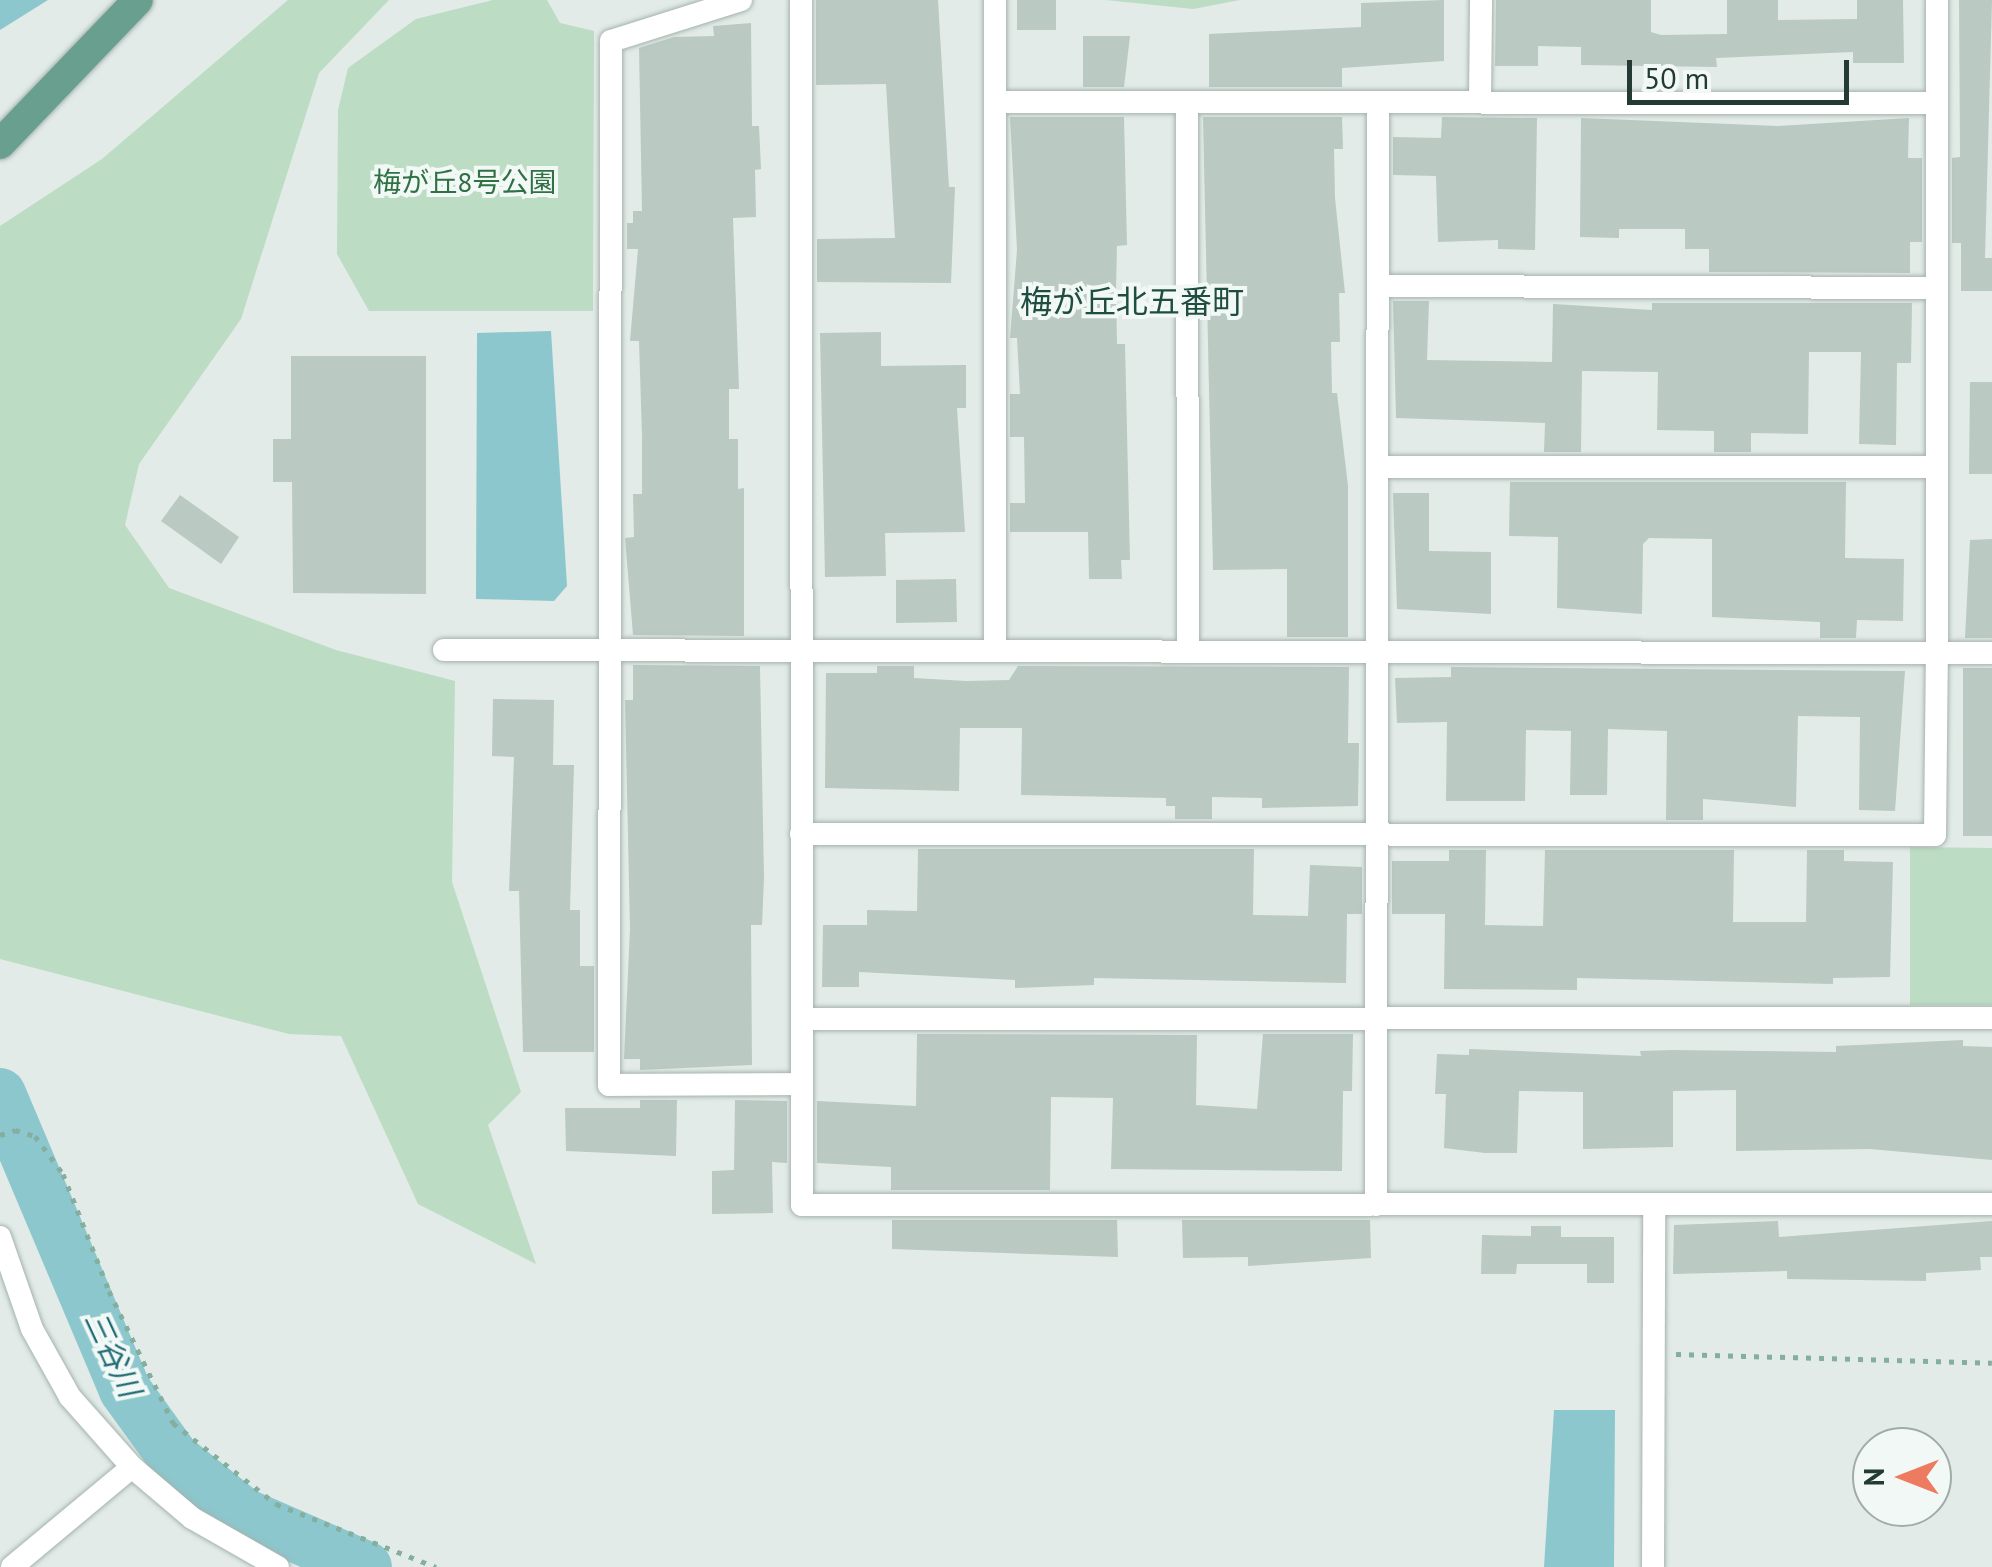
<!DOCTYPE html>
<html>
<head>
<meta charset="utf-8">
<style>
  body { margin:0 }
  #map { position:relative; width:1992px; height:1567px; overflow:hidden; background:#e2ebe7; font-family:"PT Sans","Noto Sans JP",sans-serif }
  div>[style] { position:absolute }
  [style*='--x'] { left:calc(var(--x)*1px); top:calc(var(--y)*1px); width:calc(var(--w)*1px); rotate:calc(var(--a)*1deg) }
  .green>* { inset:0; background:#bcdcc3 }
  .water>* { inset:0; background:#8cc7ce }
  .river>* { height:52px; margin:-26px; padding:0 26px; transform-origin:26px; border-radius:26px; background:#8cc7ce }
  .building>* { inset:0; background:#bac9c2 }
  .path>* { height:5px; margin-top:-2.5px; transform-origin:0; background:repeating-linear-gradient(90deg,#84ae9e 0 5px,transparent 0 13px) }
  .roads { filter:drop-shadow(0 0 2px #a5b3ae) drop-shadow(0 0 2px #a5b3ae) }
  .street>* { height:22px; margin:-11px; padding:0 11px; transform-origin:11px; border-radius:11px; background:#fff }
  .primary>* { height:30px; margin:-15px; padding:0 15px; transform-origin:15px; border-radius:15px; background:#689f8e }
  span { translate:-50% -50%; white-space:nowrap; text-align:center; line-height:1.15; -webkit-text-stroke:8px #f2f8f5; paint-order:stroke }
  .park-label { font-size:28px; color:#2f7145 }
  .water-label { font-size:30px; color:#1f6b75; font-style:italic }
  .quarter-label { font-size:32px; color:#1f4d3f }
  .north { position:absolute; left:1852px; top:1427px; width:100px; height:100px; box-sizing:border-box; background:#f2f8f5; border:2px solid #9faca8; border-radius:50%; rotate:270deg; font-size:28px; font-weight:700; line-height:40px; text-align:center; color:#233b34 }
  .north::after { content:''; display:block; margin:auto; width:35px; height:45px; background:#ec7b60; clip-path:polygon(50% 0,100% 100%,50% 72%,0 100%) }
  .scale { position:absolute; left:1627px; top:60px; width:222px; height:45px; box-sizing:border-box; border:5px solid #233b34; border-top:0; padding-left:12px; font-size:30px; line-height:35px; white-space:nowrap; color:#233b34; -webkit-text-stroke:8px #f2f8f5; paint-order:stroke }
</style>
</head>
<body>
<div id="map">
  <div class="green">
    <i style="clip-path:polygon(288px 0,389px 0,319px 73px,241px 319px,139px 464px,125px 525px,169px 588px,336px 650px,455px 681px,452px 882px,521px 1092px,488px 1125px,536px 1264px,418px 1204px,341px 1036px,289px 1034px,0 959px,0 226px,102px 159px)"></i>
    <i style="clip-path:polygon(493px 0,547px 0,560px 23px,594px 31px,593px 311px,369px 311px,337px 254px,338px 110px,348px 68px,416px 19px)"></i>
    <i style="clip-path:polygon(1106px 0,1240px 0,1193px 9px)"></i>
    <i style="clip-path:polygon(1910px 847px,1992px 848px,1992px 1005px,1910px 1005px)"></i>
  </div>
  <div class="water">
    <i style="clip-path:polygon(0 0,48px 0,0 30px)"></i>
    <i style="clip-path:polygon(551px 331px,567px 586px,554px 601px,476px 599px,477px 333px)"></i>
    <i style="clip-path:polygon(1554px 1410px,1615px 1410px,1614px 1567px,1544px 1567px)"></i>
  </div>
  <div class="river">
    <i style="--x:0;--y:1094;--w:321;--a:67.1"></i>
    <i style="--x:125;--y:1390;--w:84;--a:54.2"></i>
    <i style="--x:174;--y:1458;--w:90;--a:38.7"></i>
    <i style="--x:244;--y:1514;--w:133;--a:23.5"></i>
  </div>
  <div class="building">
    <i style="clip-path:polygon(816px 0,938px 0,949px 187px,955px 187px,951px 283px,817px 282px,817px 239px,895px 238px,886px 84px,816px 85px)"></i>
    <i style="clip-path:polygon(1017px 0,1056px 0,1056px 30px,1017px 30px)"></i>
    <i style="clip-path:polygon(1444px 0,1444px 61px,1342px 68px,1342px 87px,1209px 87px,1209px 34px,1361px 27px,1361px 3px)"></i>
    <i style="clip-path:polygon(1496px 0,1651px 0,1651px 32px,1661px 35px,1727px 34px,1727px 0,1778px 0,1778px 20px,1857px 19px,1857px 0,1903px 0,1904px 63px,1853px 63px,1853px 52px,1716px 58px,1717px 67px,1581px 65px,1581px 47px,1538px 46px,1538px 66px,1495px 66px)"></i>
    <i style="clip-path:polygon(1959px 0,1992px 0,1985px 258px,1992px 258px,1992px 291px,1961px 291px,1961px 243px,1952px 243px,1952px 158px,1960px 157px)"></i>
    <i style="clip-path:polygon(751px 23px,752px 126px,759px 126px,761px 169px,755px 170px,756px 217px,733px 218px,739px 389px,729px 389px,729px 439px,738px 439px,738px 489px,744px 488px,744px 636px,633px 635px,625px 538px,634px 537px,633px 494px,642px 494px,642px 436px,639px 341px,630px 341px,638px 249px,627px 249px,627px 223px,633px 223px,633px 211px,642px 211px,639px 48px,674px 37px,714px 36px,713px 26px)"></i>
    <i style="clip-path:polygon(1083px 36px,1130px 36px,1124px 87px,1083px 87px)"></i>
    <i style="clip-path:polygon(1010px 117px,1124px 117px,1127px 245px,1117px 246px,1116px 290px,1117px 344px,1125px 344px,1130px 560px,1121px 560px,1122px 579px,1089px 579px,1088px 532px,1010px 532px,1010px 503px,1025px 503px,1024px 437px,1010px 437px,1010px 394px,1020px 394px,1017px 338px,1010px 338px,1017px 250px)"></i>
    <i style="clip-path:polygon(1203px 117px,1342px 117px,1343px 149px,1334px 149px,1335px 198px,1345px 293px,1339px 293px,1340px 342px,1331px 342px,1332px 393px,1337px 393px,1348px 486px,1348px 637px,1287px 637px,1287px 569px,1213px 570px)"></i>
    <i style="clip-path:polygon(1442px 117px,1537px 118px,1535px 250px,1498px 249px,1498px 240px,1438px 242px,1436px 176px,1393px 175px,1393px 137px,1441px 138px)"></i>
    <i style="clip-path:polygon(1581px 118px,1778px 126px,1909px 118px,1908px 158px,1922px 158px,1922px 242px,1910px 242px,1910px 273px,1709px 272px,1709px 249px,1685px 249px,1685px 229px,1619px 229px,1619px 238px,1580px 237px)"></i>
    <i style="clip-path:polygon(1393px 301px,1429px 301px,1427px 360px,1552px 362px,1553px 304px,1652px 310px,1652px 303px,1912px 303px,1911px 363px,1897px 363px,1896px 445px,1859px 444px,1861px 352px,1809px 352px,1808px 434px,1751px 433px,1751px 452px,1714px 452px,1714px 431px,1657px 430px,1658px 372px,1582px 371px,1581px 452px,1544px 452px,1545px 423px,1396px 418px)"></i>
    <i style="clip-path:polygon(881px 332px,881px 366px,966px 365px,966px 408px,957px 408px,965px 532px,885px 533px,886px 576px,825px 577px,820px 333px)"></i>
    <i style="clip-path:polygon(291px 356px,426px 356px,426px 594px,293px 593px,292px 482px,273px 482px,273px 439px,291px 439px)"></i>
    <i style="clip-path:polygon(1970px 382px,1992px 382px,1992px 474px,1969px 474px)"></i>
    <i style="clip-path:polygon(1510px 482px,1846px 482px,1845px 558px,1904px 559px,1903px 621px,1857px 620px,1856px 638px,1820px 638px,1820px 622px,1712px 617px,1712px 539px,1649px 538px,1643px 544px,1642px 614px,1557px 608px,1558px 537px,1509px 536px)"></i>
    <i style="clip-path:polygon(1393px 493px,1429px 493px,1429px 551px,1491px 552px,1491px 614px,1397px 609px)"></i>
    <i style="clip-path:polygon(180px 495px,239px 537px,221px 564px,161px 521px)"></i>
    <i style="clip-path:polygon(1992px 539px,1992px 638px,1965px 638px,1970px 540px)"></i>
    <i style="clip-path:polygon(956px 579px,957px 622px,896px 623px,896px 580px)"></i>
    <i style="clip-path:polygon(633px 665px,760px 666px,764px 878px,762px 925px,751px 925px,752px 1065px,640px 1070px,640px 1059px,624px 1059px,630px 929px,625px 700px,633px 700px)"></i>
    <i style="clip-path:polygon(877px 666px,914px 666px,914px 678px,966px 681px,1009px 680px,1018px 666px,1349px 667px,1348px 743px,1359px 743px,1358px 806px,1262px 808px,1262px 798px,1212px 797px,1212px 819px,1175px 819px,1175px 806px,1166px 806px,1166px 798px,1021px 795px,1022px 728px,960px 728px,959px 791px,825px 788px,826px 673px,877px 673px)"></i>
    <i style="clip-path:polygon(1451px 667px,1905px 671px,1895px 811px,1859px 810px,1860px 717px,1798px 716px,1796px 807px,1703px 799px,1703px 820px,1666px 820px,1667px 731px,1608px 729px,1607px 795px,1570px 795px,1571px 731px,1526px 730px,1525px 801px,1446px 801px,1447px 722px,1397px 723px,1395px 678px,1451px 677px)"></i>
    <i style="clip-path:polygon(1963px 668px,1992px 668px,1992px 836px,1963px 836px)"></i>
    <i style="clip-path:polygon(493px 699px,554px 700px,553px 765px,574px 765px,570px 910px,580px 910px,580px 966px,594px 966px,594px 1052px,523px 1052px,519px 891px,509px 891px,514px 757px,492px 756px)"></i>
    <i style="clip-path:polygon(918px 849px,1254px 849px,1253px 915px,1308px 916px,1310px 865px,1362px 867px,1362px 914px,1347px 914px,1346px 983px,1094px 978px,1094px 985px,1015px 988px,1015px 980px,859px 972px,859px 987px,822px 987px,823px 925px,867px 925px,867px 910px,917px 911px)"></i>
    <i style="clip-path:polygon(1449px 850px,1486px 850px,1485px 925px,1543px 926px,1545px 850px,1734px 850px,1733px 922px,1806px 922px,1807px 850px,1844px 850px,1844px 861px,1893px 862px,1890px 977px,1833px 978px,1833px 984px,1577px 978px,1577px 990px,1444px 989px,1445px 914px,1392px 914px,1392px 861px,1449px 861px)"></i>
    <i style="clip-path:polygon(917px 1034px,1197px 1035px,1196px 1105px,1257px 1109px,1263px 1034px,1353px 1034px,1352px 1091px,1343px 1091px,1342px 1171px,1111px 1169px,1113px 1098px,1051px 1097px,1050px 1190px,891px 1190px,891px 1167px,817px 1163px,817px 1101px,916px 1106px)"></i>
    <i style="clip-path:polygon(1963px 1040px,1963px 1046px,1992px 1047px,1992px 1160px,1870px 1149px,1736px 1151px,1736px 1090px,1673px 1091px,1673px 1147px,1583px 1149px,1583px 1092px,1519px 1091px,1517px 1153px,1485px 1153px,1444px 1148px,1446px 1094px,1435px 1094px,1437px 1054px,1469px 1055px,1469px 1049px,1641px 1056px,1640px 1051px,1672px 1050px,1836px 1052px,1836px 1046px)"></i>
    <i style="clip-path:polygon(640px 1100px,677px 1100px,676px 1156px,566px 1151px,565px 1108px,640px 1108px)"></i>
    <i style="clip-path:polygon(735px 1100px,787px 1101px,787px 1163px,772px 1162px,773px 1213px,712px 1214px,712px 1171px,734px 1170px)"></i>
    <i style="clip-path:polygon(892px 1220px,1117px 1220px,1118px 1257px,892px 1249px)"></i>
    <i style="clip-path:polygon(1182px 1220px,1370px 1220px,1371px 1258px,1248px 1266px,1248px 1257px,1183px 1258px)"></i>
    <i style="clip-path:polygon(1778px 1221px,1779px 1237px,1992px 1221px,1992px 1257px,1980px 1257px,1981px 1270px,1926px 1273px,1926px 1281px,1787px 1279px,1787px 1271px,1673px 1274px,1674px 1225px)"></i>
    <i style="clip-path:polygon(1531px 1226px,1561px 1226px,1561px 1237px,1614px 1237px,1614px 1283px,1587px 1283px,1587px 1264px,1517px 1264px,1516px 1274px,1481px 1274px,1482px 1235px,1531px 1236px)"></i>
  </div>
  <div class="path">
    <i style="--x:0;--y:1135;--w:16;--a:-18"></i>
    <i style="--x:15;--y:1130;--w:21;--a:17"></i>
    <i style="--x:35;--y:1136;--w:47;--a:53.6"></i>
    <i style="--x:63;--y:1174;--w:126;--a:68.5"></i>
    <i style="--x:109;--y:1291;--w:147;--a:64.1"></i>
    <i style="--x:173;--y:1423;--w:131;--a:38.2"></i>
    <i style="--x:276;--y:1504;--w:172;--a:21.5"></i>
    <i style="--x:1676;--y:1354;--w:316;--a:1.6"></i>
  </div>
  <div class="roads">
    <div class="street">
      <i style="--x:741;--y:0;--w:136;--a:162.5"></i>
      <i style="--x:611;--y:41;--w:1044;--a:90.11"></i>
      <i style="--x:609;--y:1085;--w:193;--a:-0.3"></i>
      <i style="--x:801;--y:0;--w:1205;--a:89.95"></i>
      <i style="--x:802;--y:1205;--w:1190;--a:-0.05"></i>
      <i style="--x:995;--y:0;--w:651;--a:90"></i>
      <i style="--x:1480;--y:101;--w:101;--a:-89.4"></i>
      <i style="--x:996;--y:102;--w:940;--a:0.06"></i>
      <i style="--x:1187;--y:102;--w:549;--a:89.9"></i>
      <i style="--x:1378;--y:286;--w:559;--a:0.2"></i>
      <i style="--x:1379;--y:467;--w:558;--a:0"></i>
      <i style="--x:444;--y:650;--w:1493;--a:0.12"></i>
      <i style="--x:1937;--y:653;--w:653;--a:-90"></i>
      <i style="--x:801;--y:834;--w:1134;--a:0.05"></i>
      <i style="--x:1935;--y:835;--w:182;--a:-89.4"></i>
      <i style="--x:1937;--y:653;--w:55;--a:0"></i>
      <i style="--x:802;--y:1019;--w:1190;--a:-0.05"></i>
      <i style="--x:1376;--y:1205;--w:1103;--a:-89.9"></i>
      <i style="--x:0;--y:1237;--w:97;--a:70.8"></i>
      <i style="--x:32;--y:1329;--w:78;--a:60.8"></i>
      <i style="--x:70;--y:1397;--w:94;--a:48.5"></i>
      <i style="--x:132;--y:1467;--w:79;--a:40.4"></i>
      <i style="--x:192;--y:1518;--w:99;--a:29.7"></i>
      <i style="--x:12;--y:1567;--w:156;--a:-39.8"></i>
      <i style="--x:1653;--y:1567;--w:363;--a:-89.8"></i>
    </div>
    <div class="primary">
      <i style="--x:0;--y:144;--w:199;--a:-46.2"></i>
    </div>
  </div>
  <div class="park-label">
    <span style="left:465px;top:182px">梅が丘8号公園</span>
  </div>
  <div class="water-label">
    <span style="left:113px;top:1354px;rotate:65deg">三谷川</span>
  </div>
  <div class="quarter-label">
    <span style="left:1132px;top:301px">梅が丘北五番町</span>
  </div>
  <div class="north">N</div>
  <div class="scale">50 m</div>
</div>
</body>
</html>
